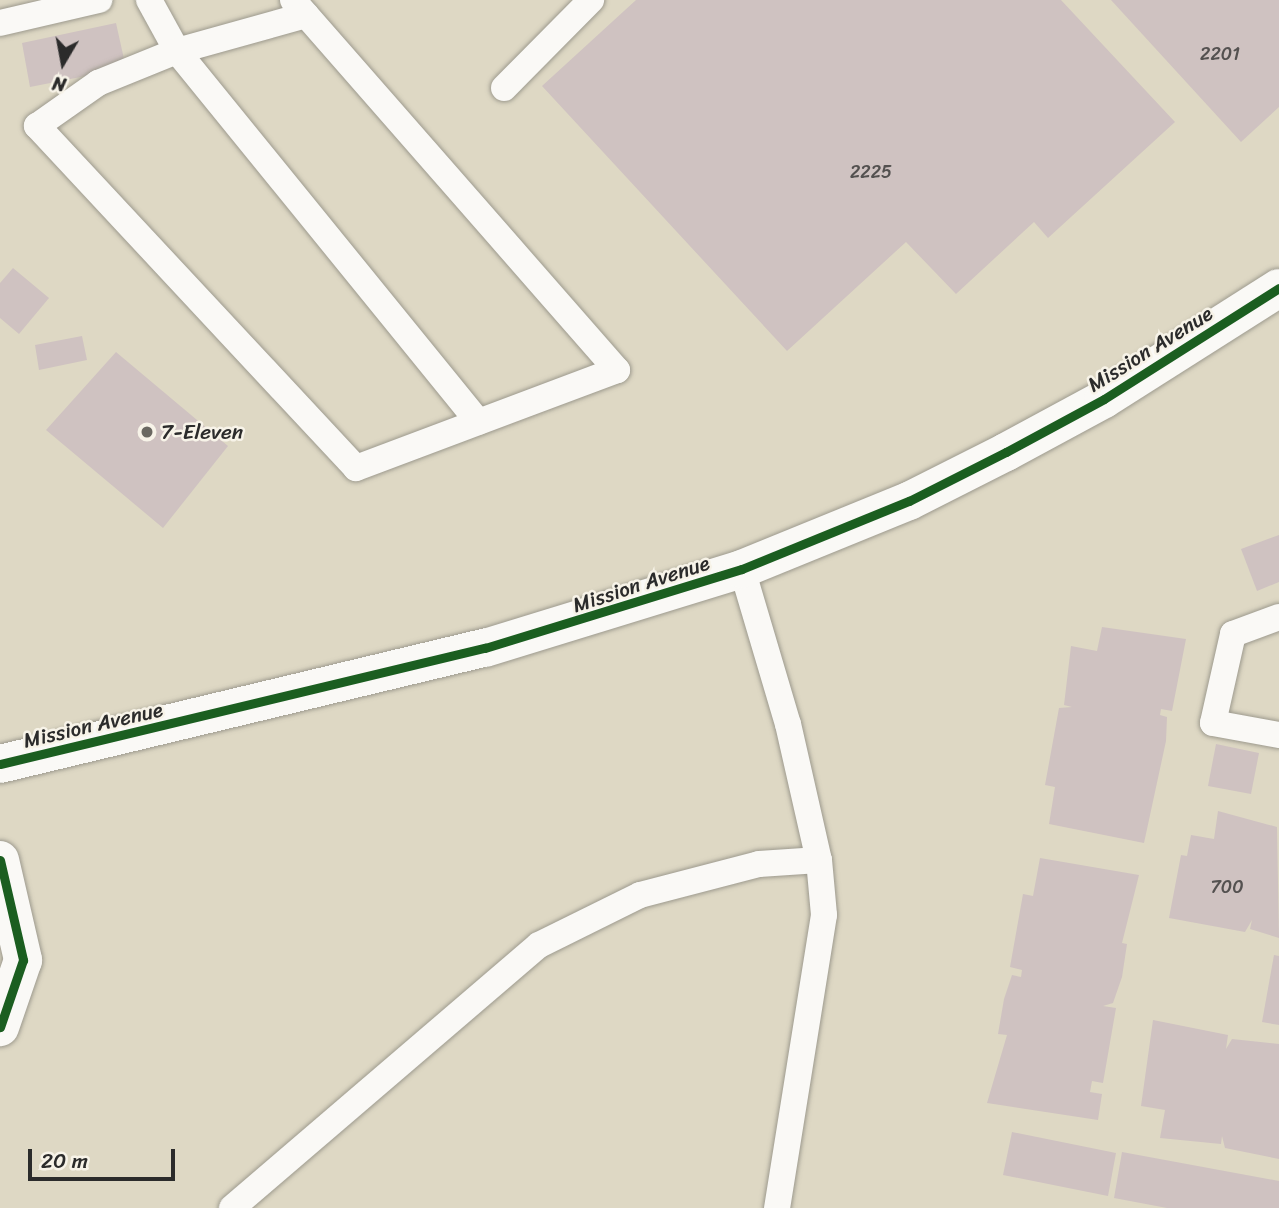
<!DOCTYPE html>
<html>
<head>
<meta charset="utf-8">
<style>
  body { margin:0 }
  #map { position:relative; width:1279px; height:1208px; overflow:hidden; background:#ded8c4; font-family:Sriracha,sans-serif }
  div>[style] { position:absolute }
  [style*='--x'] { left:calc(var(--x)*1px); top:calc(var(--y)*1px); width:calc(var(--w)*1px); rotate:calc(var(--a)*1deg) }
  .building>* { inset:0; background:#cfc2c1 }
  .roads { filter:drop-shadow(0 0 2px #9d9a8e) drop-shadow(0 0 2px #9d9a8e) }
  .service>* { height:26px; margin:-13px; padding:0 13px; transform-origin:13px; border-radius:13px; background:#faf9f6 }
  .minor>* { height:38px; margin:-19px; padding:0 19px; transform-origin:19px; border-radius:19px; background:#faf9f6 }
  .primary>* { height:38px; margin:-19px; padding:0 19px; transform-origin:19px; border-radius:19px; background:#faf9f6 }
  .cycleway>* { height:9px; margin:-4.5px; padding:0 4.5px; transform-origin:4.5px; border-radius:4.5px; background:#1b5e20 }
  .dots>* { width:19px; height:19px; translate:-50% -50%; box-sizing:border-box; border:4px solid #f7f3e8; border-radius:50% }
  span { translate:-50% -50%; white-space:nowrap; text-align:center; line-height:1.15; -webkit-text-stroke:5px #f7f3e8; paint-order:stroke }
  .number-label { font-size:18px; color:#545150 }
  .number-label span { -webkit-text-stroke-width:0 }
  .street-label { font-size:21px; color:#2b2b2b }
  .poi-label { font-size:21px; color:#2b2b2b }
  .left { translate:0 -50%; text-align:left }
  .north { position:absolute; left:28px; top:28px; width:70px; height:70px; -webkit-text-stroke:5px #f7f3e8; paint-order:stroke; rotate:190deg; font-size:19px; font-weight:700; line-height:28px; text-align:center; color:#2b2b2b }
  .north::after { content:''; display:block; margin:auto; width:24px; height:32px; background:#2b2b2b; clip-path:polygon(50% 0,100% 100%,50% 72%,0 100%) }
  .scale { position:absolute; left:28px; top:1149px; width:147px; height:32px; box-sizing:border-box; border:4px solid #2b2b2b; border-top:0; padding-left:9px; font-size:21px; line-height:24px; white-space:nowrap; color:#2b2b2b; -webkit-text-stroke:5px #f7f3e8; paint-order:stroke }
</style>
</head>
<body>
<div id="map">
  <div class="building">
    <i style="clip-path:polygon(636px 0,1061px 0,1175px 122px,1048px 238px,1034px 222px,956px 294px,906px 242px,787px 351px,542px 86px)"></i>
    <i style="clip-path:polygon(1111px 0,1279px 0,1279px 107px,1241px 142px)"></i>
    <i style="clip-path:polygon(116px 23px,126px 68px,30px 87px,22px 43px)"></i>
    <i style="clip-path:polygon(13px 268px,49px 298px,19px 334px,0 318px,0 283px)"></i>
    <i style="clip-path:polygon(82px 336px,87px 360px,39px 370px,35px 345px)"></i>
    <i style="clip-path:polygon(116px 352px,228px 446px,163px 528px,46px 430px)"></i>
    <i style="clip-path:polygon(1279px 535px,1279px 582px,1257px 591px,1241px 549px)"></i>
    <i style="clip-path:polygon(1102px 627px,1186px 639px,1172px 711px,1161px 709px,1160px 715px,1167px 717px,1166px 741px,1144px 843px,1049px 824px,1055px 787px,1045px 785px,1059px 708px,1072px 707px,1064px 705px,1071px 646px,1097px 651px)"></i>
    <i style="clip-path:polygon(1216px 744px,1259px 753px,1251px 794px,1208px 786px)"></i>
    <i style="clip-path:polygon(1218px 811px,1277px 827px,1279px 938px,1250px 929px,1252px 920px,1245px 932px,1169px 918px,1181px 855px,1187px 856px,1191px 835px,1214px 839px)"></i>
    <i style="clip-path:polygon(1040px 858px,1139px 875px,1122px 943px,1127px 944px,1122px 977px,1113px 1003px,1103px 1006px,1116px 1008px,1103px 1083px,1092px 1081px,1090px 1092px,1102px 1094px,1098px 1120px,987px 1103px,1007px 1035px,998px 1034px,1004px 999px,1012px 975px,1021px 977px,1022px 970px,1010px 967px,1023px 894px,1033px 896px)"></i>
    <i style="clip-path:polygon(1274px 955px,1279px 956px,1279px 1025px,1262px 1022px)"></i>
    <i style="clip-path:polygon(1153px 1020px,1228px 1035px,1226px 1049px,1232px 1039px,1279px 1044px,1279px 1159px,1225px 1148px,1222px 1136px,1221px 1144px,1160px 1138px,1165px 1110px,1141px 1106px)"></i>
    <i style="clip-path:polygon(1012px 1132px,1116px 1153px,1108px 1196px,1003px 1175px)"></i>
    <i style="clip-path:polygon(1122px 1152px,1279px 1181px,1279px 1208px,1167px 1208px,1114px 1198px)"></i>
  </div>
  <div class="roads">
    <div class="service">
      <i style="--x:149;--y:0;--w:58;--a:61.2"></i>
      <i style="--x:177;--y:51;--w:478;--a:50.9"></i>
      <i style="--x:293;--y:0;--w:492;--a:48.8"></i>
      <i style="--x:617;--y:370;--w:279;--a:159.4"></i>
      <i style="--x:356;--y:468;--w:468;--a:-133"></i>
      <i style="--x:37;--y:126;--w:75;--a:-35.2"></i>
      <i style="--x:98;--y:83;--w:85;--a:-22.1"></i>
      <i style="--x:177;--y:51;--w:134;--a:-15.6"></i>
      <i style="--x:0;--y:23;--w:102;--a:-13.1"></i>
      <i style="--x:504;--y:88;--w:124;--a:-45.3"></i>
      <i style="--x:742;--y:569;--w:162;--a:73.5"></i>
      <i style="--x:788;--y:724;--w:139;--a:77.2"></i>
      <i style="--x:819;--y:860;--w:55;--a:84.8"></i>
      <i style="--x:824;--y:915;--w:297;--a:99.1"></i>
      <i style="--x:1279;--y:617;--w:49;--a:159.7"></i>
      <i style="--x:1233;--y:634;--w:91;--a:102.7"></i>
      <i style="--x:1213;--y:723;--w:67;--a:10.3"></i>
      <i style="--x:232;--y:1208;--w:404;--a:-40.6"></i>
      <i style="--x:539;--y:945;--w:113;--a:-26.3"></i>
      <i style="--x:640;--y:895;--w:123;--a:-14.6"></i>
      <i style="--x:759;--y:864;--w:60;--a:-3.8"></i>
    </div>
    <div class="minor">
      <i style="--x:0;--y:860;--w:103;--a:77"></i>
      <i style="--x:23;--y:960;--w:71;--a:108.9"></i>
    </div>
    <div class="primary">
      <i style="--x:0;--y:764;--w:499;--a:-13.5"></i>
      <i style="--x:485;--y:648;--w:269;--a:-17.1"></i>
      <i style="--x:742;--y:569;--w:180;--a:-22.2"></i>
      <i style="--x:909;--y:501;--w:109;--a:-26.8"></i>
      <i style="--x:1006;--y:452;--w:111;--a:-28.4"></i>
      <i style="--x:1104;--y:399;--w:207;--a:-32.4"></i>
    </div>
  </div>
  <div class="cycleway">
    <i style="--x:0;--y:764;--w:499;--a:-13.5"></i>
    <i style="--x:485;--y:648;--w:269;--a:-17.1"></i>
    <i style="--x:742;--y:569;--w:180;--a:-22.2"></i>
    <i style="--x:909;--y:501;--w:109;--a:-26.8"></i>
    <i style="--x:1006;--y:452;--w:111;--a:-28.4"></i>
    <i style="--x:1104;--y:399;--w:207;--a:-32.4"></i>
    <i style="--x:0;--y:860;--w:103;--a:77"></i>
    <i style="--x:23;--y:960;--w:71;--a:108.9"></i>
  </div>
  <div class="dots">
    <i style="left:147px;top:432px;background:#6a6861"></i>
  </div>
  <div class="number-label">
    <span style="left:1220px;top:54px">2201</span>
    <span style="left:871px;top:172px">2225</span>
    <span style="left:1227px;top:887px">700</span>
  </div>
  <div class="street-label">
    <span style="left:1150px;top:349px;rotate:-32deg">Mission Avenue</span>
    <span style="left:641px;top:584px;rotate:-18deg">Mission Avenue</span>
    <span style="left:93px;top:725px;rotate:-13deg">Mission Avenue</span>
  </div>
  <div class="poi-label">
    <span class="left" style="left:161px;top:432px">7-Eleven</span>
  </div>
  <div class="north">N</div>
  <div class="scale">20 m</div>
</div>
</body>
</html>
